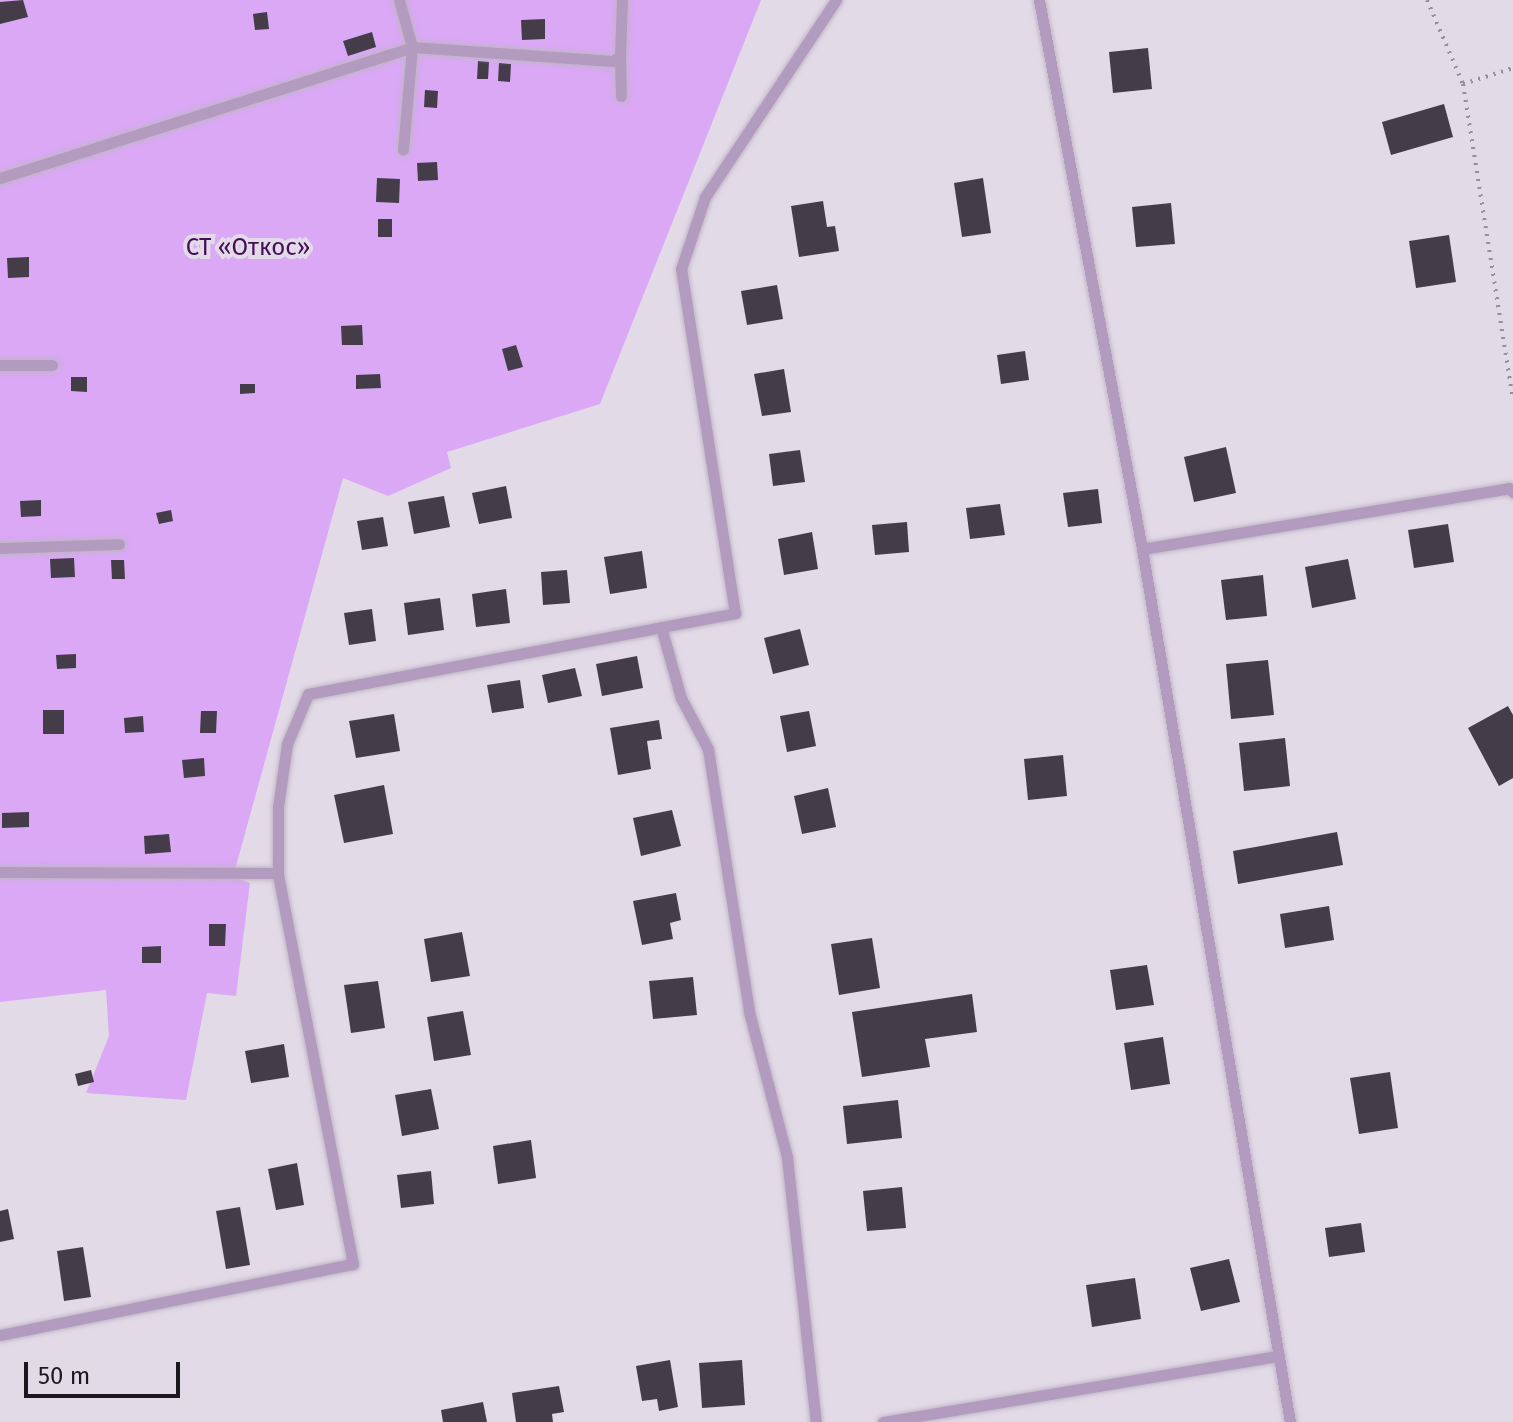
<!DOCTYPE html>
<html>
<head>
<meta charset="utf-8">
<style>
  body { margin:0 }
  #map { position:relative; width:1513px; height:1422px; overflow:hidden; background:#e3dae8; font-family:"Fira Sans",sans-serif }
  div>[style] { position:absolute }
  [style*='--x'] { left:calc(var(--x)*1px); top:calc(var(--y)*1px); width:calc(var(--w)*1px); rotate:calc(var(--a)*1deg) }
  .green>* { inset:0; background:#daa8f5 }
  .building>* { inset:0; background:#443d49 }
  .path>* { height:4px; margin-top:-2px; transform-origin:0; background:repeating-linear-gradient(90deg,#958f99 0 2px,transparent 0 8px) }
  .roads { filter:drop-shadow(0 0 2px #bfb7c4) drop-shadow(0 0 2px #bfb7c4) }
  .service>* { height:11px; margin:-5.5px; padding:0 5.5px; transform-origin:5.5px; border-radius:5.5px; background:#b29bbf }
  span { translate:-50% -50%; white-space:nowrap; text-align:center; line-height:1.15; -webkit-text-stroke:8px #e3dae8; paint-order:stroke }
  .park-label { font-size:24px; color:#430f58 }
  .scale { position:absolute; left:24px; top:1362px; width:156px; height:36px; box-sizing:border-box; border:4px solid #1c191e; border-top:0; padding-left:10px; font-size:24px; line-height:28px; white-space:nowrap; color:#1c191e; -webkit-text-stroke:6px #e3dae8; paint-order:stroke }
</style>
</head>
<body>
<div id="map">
  <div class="green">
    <i style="clip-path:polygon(0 0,761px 0,600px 404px,447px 452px,451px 468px,388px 496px,343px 478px,233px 877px,250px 883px,236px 996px,207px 993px,186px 1100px,86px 1093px,109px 1036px,106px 990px,0 1002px)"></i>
  </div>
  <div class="building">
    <i style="clip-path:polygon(23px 0,28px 17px,0 24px,0 2px)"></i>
    <i style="clip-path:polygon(267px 12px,269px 29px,255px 30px,253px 14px)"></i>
    <i style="clip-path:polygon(545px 19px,545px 39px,522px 40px,521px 20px)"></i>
    <i style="clip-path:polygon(372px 32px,376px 47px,348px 56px,343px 41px)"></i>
    <i style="clip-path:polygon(1148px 48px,1152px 89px,1113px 93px,1109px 52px)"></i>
    <i style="clip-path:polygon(478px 61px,489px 62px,488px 79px,477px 79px)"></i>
    <i style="clip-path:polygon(499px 63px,511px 64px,510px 82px,498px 81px)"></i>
    <i style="clip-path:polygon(425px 90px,438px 91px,437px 108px,424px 107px)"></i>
    <i style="clip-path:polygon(1444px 104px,1453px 137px,1391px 155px,1382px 122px)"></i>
    <i style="clip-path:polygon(437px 162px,438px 180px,418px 181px,417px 163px)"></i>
    <i style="clip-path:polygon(377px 178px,400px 179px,399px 203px,376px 202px)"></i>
    <i style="clip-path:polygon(983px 178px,991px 233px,962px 237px,954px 183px)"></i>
    <i style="clip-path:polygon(823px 201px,827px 227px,835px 226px,839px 251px,799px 257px,791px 206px)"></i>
    <i style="clip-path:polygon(1171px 203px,1175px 244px,1136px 247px,1132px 207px)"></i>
    <i style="clip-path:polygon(378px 219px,392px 219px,392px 237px,378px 237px)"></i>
    <i style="clip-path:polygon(1449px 235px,1456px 282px,1416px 288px,1409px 241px)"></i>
    <i style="clip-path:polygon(29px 257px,29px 277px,8px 278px,7px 258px)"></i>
    <i style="clip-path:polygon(777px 285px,783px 319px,747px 325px,741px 291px)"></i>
    <i style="clip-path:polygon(362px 325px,363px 345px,342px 345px,341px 326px)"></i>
    <i style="clip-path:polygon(516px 345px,523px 367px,508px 371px,502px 349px)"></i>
    <i style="clip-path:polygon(1025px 351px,1029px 380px,1001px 384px,997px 355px)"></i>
    <i style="clip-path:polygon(784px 369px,791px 412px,762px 416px,754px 374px)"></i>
    <i style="clip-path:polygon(380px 374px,381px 388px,356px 389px,356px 375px)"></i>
    <i style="clip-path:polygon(71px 377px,87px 377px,87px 392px,71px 391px)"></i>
    <i style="clip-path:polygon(240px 384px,255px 384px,255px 393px,240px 394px)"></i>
    <i style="clip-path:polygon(1226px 447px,1236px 493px,1194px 502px,1184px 457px)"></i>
    <i style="clip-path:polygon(800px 450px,805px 482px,773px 486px,769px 454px)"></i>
    <i style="clip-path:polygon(506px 486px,512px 518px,479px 524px,472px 493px)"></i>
    <i style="clip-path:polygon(1098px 489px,1102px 523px,1068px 527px,1063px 493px)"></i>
    <i style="clip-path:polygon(444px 496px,450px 527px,414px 534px,408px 502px)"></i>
    <i style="clip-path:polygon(41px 500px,41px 516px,21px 517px,20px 501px)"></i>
    <i style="clip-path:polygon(1000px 504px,1005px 535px,970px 539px,966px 508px)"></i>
    <i style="clip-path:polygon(171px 510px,173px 521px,159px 524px,156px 513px)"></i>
    <i style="clip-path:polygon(383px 517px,388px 546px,362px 550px,357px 521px)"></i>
    <i style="clip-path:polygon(907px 522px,909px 552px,875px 555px,872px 525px)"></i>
    <i style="clip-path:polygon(1448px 524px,1454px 562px,1414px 568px,1408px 530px)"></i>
    <i style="clip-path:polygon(812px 532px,818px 569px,784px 575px,778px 539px)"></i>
    <i style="clip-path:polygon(642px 551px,647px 588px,610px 594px,604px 557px)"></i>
    <i style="clip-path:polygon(74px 558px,75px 577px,51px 578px,50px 559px)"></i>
    <i style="clip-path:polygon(1348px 559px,1356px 599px,1312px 608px,1305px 567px)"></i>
    <i style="clip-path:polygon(111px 560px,124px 560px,125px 579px,112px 579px)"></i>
    <i style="clip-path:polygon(567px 570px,570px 603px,543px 605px,541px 572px)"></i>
    <i style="clip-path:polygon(1263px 575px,1267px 616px,1226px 620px,1221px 580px)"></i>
    <i style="clip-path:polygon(506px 589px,510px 623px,476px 627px,472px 594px)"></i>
    <i style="clip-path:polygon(440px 598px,444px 630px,408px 635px,404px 603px)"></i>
    <i style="clip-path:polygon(372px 609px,376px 641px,349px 645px,344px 613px)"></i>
    <i style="clip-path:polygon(800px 629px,809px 665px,773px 674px,764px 638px)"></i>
    <i style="clip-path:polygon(76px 654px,76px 668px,57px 669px,56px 655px)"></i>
    <i style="clip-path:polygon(637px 656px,643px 688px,602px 696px,596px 664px)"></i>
    <i style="clip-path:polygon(1268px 660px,1274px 715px,1231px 719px,1226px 664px)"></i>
    <i style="clip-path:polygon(575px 668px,582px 696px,548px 703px,542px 675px)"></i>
    <i style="clip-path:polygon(520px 680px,524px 708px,492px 713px,487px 685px)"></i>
    <i style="clip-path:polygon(1508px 706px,1513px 715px,1513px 778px,1499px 786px,1468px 728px)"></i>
    <i style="clip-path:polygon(43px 710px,64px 710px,64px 734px,43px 734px)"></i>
    <i style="clip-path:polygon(201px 711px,217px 711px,216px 733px,200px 733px)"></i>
    <i style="clip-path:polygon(809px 711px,816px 746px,787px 752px,780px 716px)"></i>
    <i style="clip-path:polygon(394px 714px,400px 751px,356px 758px,349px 721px)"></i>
    <i style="clip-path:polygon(143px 716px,144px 732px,125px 733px,124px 718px)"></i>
    <i style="clip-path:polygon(659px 720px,662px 739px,647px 741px,651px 769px,618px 775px,610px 728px)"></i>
    <i style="clip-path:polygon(1285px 738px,1290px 786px,1244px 791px,1239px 743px)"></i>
    <i style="clip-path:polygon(1063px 755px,1067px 796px,1028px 800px,1024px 759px)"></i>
    <i style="clip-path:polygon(204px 758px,205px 776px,184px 778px,182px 760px)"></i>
    <i style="clip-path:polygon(384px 785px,393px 834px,344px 843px,334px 795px)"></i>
    <i style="clip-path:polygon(828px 788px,836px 827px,802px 834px,794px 796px)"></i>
    <i style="clip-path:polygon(672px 810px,681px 846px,641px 856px,633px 818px)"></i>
    <i style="clip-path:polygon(29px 812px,29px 827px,2px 828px,2px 813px)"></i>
    <i style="clip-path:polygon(1337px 832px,1343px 865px,1238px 884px,1233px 851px)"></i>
    <i style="clip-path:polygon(169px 834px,171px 852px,145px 854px,144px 836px)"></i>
    <i style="clip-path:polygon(676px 893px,681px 920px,670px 923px,673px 939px,642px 945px,633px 901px)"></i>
    <i style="clip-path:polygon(1329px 906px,1334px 940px,1285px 948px,1280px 914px)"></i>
    <i style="clip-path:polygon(209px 924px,226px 924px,225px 946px,209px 946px)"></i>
    <i style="clip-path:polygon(462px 932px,470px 976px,431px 982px,424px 939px)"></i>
    <i style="clip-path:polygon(872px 938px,880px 988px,839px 995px,831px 944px)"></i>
    <i style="clip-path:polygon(161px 946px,161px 963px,142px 963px,142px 947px)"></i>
    <i style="clip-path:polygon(1147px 965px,1154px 1005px,1116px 1010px,1110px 970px)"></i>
    <i style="clip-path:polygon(693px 977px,697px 1015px,653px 1019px,649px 981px)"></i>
    <i style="clip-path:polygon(378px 981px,385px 1028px,351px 1033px,344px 985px)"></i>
    <i style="clip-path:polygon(972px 994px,977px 1032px,925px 1039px,930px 1067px,862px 1077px,852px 1012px)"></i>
    <i style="clip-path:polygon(463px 1011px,471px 1055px,434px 1061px,427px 1017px)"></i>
    <i style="clip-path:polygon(1163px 1037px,1170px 1084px,1131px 1090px,1124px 1043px)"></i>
    <i style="clip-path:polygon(284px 1044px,289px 1077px,251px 1083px,245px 1051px)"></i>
    <i style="clip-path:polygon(91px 1070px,94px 1082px,78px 1086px,75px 1074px)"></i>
    <i style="clip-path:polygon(1390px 1072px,1398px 1128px,1359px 1134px,1350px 1078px)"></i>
    <i style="clip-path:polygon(431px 1089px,439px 1129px,402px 1136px,395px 1095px)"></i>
    <i style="clip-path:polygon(898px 1100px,902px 1138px,847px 1144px,843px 1106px)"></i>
    <i style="clip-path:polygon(531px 1140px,536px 1178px,498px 1184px,493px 1146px)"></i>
    <i style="clip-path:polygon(297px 1163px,304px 1205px,276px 1210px,268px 1169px)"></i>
    <i style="clip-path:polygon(431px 1171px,434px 1204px,401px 1208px,397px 1175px)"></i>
    <i style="clip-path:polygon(902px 1187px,906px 1228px,867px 1231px,863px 1191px)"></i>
    <i style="clip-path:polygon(240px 1207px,250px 1265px,226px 1269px,216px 1211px)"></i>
    <i style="clip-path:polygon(8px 1209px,14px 1239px,0 1242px,0 1211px)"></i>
    <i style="clip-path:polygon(1361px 1223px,1365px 1252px,1329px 1257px,1325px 1228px)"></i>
    <i style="clip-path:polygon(83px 1247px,91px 1297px,64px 1301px,57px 1251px)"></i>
    <i style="clip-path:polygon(1229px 1259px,1240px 1302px,1201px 1311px,1190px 1268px)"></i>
    <i style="clip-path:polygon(1135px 1278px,1141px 1319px,1092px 1327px,1086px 1285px)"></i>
    <i style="clip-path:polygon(670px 1360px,678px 1407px,659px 1411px,657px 1399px,642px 1401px,636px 1366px)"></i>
    <i style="clip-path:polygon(742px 1360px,745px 1405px,702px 1408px,699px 1363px)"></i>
    <i style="clip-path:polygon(559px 1386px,564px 1412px,552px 1414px,553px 1422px,516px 1422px,512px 1393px)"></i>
    <i style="clip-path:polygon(483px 1402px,487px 1422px,443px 1422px,441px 1410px)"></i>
  </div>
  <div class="path">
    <i style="--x:1427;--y:0;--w:91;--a:66.8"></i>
    <i style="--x:1463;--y:84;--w:318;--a:81"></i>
    <i style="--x:1463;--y:84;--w:52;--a:-17.7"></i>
  </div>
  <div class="roads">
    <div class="service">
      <i style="--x:399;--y:0;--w:49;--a:74.5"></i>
      <i style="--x:412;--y:47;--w:103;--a:95"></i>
      <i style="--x:1039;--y:0;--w:559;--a:79.37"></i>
      <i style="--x:1142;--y:549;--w:885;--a:80.38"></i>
      <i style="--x:620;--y:56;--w:40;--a:88.6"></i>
      <i style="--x:0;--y:178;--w:432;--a:-17.6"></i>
      <i style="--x:412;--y:47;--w:201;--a:4"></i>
      <i style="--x:613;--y:61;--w:9;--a:-36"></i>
      <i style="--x:620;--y:56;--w:56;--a:-88"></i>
      <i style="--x:0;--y:365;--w:52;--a:0"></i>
      <i style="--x:0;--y:548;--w:119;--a:-1.9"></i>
      <i style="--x:1142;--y:549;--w:372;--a:-9.4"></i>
      <i style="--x:1509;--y:488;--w:6;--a:45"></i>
      <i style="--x:661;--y:627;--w:74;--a:74.3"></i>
      <i style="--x:681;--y:698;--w:58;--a:62.1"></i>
      <i style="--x:708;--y:749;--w:266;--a:81.1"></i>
      <i style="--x:749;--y:1012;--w:150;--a:75.3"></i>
      <i style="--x:787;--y:1157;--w:267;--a:83.8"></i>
      <i style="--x:0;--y:872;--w:278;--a:0.2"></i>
      <i style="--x:278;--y:873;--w:66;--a:-90"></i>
      <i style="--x:278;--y:807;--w:64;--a:-81.9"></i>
      <i style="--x:287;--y:744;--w:54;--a:-67.2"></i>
      <i style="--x:308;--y:694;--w:435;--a:-10.7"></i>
      <i style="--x:735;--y:613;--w:348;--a:-98.9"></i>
      <i style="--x:681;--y:269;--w:76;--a:-71.6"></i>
      <i style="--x:705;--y:197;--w:237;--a:-56.4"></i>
      <i style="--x:0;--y:1335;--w:360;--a:-11.4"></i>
      <i style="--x:353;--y:1264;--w:398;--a:-100.9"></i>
      <i style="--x:883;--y:1422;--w:399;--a:-9.5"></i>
    </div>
  </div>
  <div class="park-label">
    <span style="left:248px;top:248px">СТ «Откос»</span>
  </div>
  <div class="scale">50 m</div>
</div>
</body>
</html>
